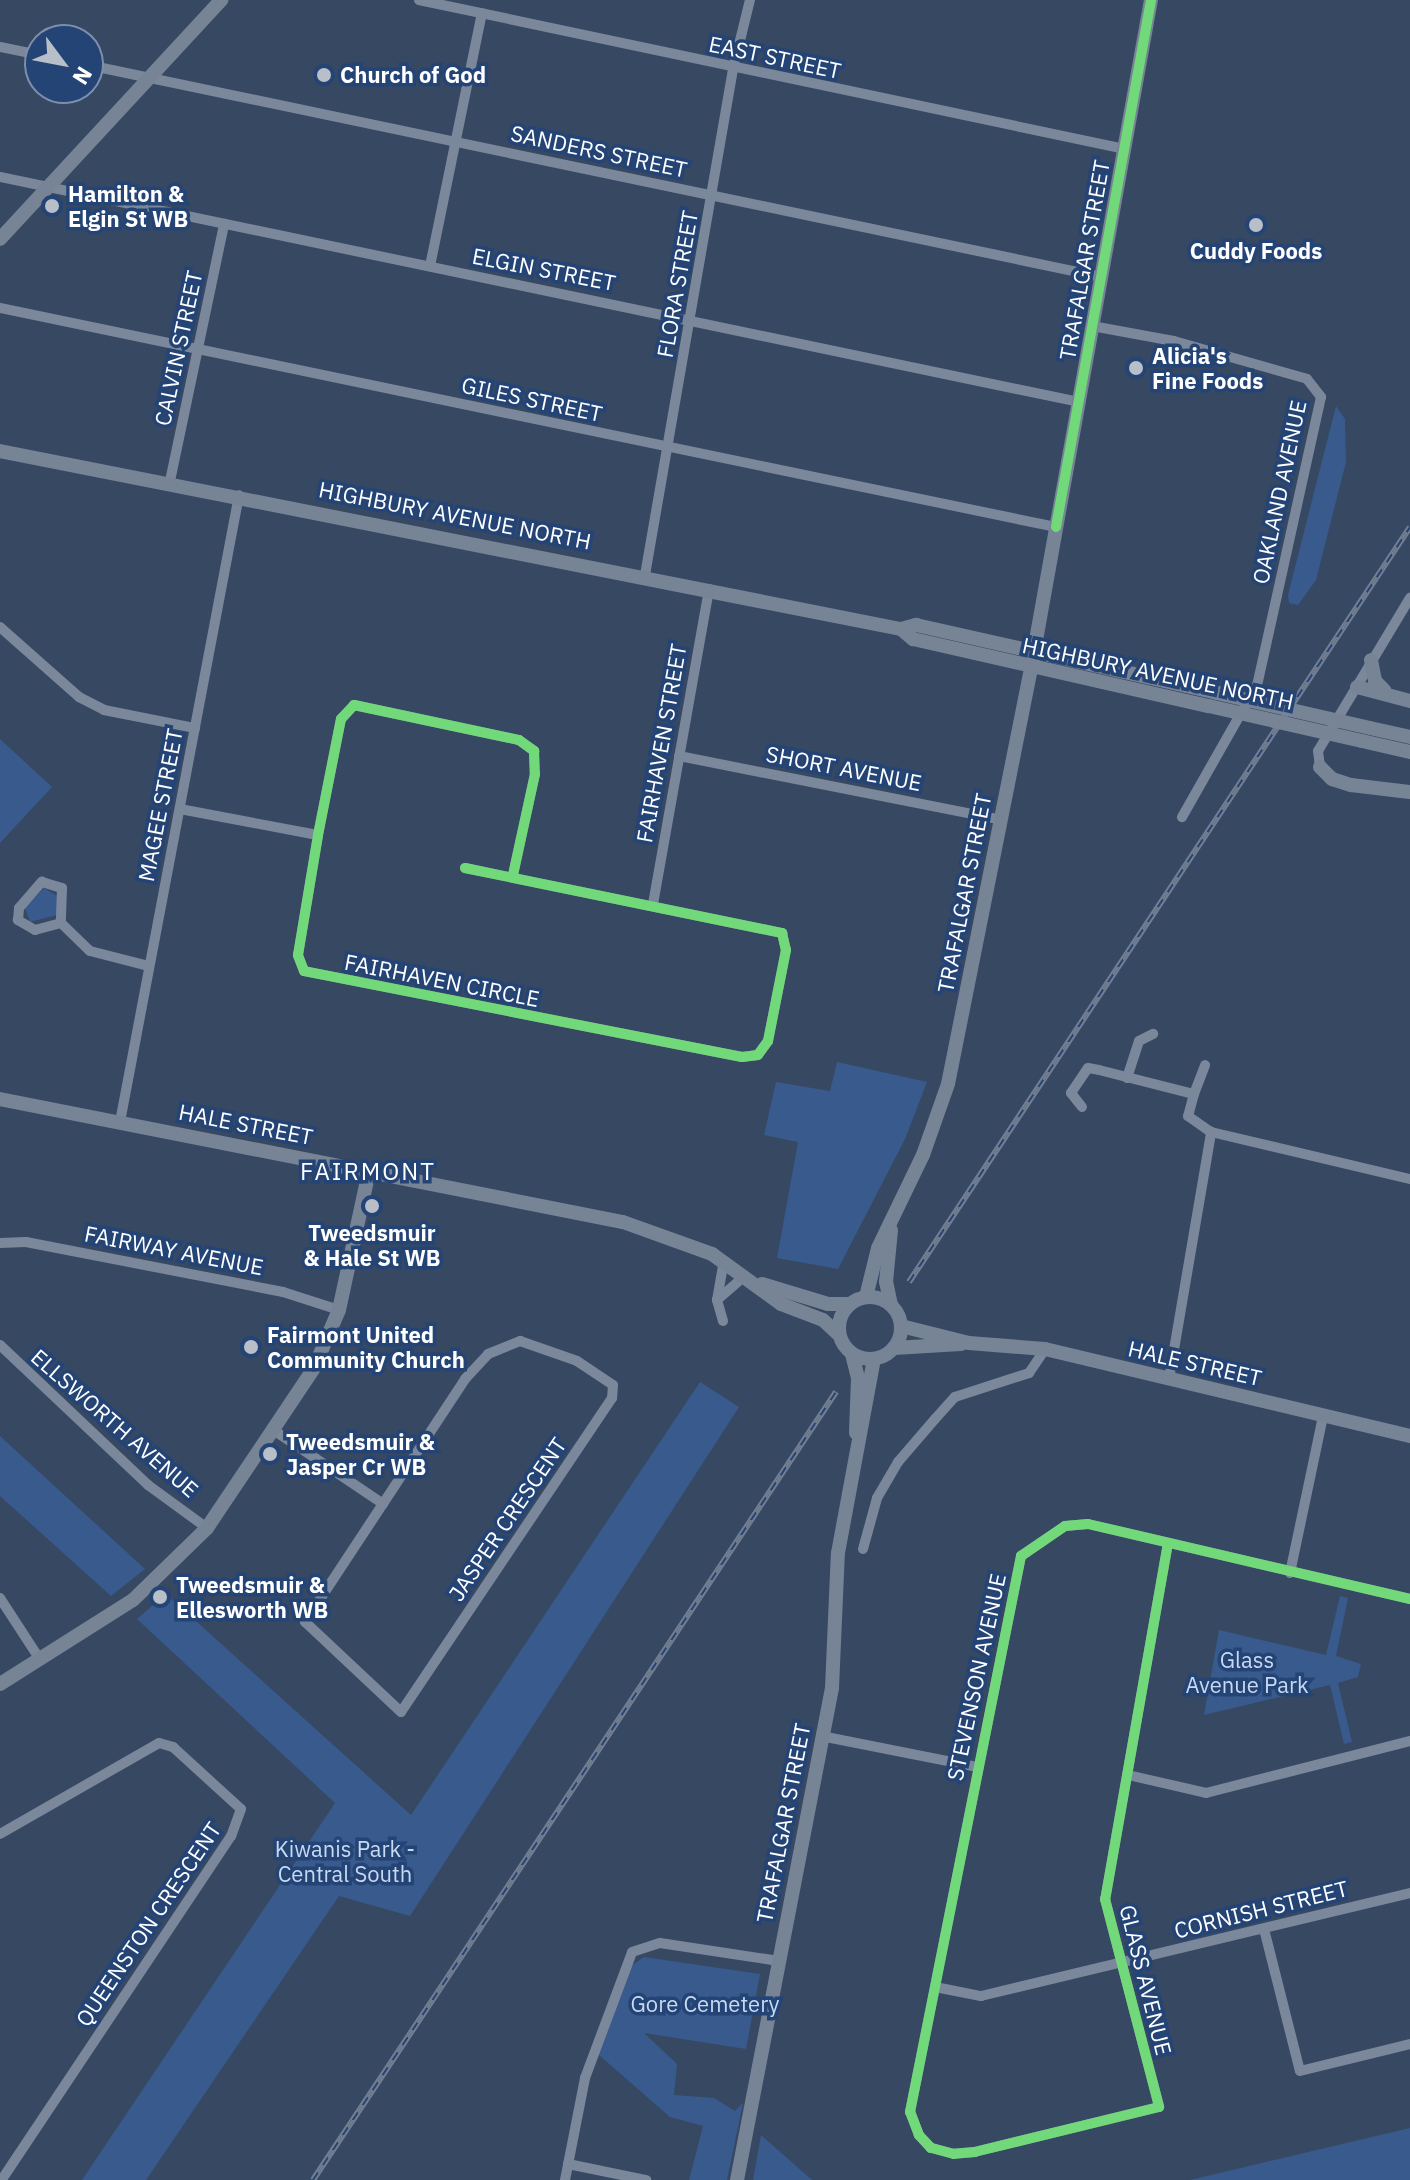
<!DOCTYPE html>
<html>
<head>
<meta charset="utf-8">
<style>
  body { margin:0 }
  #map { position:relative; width:1410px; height:2180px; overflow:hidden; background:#374863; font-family:"IBM Plex Sans",sans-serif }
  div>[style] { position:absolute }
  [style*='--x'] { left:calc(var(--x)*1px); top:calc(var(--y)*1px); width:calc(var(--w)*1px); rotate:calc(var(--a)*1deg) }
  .green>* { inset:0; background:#385a8d }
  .street>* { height:10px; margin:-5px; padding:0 5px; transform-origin:5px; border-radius:5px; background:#7b889b }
  .secondary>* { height:14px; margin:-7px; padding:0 7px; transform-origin:7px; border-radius:7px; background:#778496 }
  .secondary>.ring { margin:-7px; padding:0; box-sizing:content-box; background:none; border:14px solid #778496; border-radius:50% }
  .rail>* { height:6px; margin-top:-3px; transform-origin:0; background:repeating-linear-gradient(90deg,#244476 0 9px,#727f93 0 18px); box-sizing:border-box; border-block:2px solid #727f93 }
  .secondary-bridge>* { height:14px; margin:-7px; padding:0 7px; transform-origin:7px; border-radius:7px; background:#778496 }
  .cycleway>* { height:10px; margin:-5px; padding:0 5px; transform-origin:5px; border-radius:5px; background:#71d979 }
  .dots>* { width:22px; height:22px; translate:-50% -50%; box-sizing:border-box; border:4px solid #244476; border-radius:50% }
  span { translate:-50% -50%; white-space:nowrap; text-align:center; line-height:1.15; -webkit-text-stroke:7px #244476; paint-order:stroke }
  .street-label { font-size:22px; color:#fff }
  .poi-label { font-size:22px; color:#fff; font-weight:700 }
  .left { translate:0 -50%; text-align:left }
  .park-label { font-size:22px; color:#c8d9f2 }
  .neighbourhood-label { font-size:24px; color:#fff; letter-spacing:2px }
  .north { position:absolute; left:24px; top:24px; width:80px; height:80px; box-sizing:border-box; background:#244476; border:2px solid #7c8fad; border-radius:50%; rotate:122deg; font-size:22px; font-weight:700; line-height:32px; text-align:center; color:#fff }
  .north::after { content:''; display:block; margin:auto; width:28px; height:36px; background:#b9bfc8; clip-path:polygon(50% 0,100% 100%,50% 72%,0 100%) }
</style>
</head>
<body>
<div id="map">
  <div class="green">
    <i style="clip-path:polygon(1336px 406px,1345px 419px,1346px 462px,1316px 580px,1298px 605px,1289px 603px,1288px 595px)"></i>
    <i style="clip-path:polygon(0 739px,52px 787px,0 843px)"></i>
    <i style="clip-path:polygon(44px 888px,59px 897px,57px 915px,30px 922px,25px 908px)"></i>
    <i style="clip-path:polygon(837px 1062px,927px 1082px,905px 1139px,838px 1269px,777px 1258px,798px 1142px,764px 1135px,776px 1082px,830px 1091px)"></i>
    <i style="clip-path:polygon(700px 1382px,739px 1407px,410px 1916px,339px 1896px,146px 2180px,82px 2180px,335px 1803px,137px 1619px,166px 1594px,411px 1815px)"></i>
    <i style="clip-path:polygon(0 1436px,145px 1569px,111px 1596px,0 1496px)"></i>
    <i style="clip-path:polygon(1340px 1596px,1348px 1598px,1336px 1656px,1361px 1664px,1358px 1677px,1338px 1683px,1352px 1742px,1344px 1744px,1330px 1685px,1204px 1715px,1219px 1630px,1326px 1655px)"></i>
    <i style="clip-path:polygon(644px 1957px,760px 1974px,746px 2049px,644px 2033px,677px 2064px,674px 2095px,714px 2098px,735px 2111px,743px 2103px,727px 2180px,689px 2180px,703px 2126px,670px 2117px,599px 2055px,631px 1966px)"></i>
    <i style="clip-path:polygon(1410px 2128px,1410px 2180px,1190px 2180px)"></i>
    <i style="clip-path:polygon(761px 2135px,812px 2180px,753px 2180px)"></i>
  </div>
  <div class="street">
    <i style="--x:419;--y:0;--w:722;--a:11.92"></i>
    <i style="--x:0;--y:47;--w:41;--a:11.3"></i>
    <i style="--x:88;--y:65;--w:1036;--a:11.81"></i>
    <i style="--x:0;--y:177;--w:1102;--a:11.78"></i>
    <i style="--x:430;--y:266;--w:258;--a:-78.4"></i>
    <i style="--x:0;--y:308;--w:1078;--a:11.72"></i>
    <i style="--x:1092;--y:326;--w:83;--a:10.4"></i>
    <i style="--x:1174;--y:341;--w:138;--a:15.9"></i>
    <i style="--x:1307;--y:379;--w:23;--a:52"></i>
    <i style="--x:1321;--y:397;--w:295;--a:102.5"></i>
    <i style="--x:1257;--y:685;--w:152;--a:119.6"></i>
    <i style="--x:170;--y:481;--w:263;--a:-78.1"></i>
    <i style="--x:645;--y:575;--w:514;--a:-80.13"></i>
    <i style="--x:733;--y:69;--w:71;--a:-76.2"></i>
    <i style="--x:0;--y:627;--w:106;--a:41.5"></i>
    <i style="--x:79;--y:697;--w:28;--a:27"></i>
    <i style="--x:104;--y:710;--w:93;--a:11.2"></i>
    <i style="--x:679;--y:756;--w:328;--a:11.2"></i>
    <i style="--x:1320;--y:767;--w:16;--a:-97"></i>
    <i style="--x:1318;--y:751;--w:179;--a:-59"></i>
    <i style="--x:180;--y:809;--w:140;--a:10.7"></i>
    <i style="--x:465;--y:868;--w:324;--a:11.6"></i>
    <i style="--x:782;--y:933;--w:17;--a:77"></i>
    <i style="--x:786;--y:950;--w:93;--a:101.2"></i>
    <i style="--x:768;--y:1041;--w:17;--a:126"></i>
    <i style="--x:758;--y:1055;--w:16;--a:173"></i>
    <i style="--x:742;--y:1057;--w:446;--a:-168.9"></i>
    <i style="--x:304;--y:971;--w:17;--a:-111"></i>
    <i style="--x:298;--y:955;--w:122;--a:-80.5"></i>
    <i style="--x:318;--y:835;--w:118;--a:-78.8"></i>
    <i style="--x:341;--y:719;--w:19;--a:-47"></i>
    <i style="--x:354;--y:705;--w:169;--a:12"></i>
    <i style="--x:519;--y:740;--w:19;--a:36"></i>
    <i style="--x:534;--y:751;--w:23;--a:88"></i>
    <i style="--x:535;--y:774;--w:103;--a:102.3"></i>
    <i style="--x:653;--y:904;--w:320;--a:-79.9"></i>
    <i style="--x:61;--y:923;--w:27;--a:165"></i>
    <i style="--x:35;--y:930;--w:20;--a:-150"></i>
    <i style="--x:18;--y:920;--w:12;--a:-85"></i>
    <i style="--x:19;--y:908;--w:35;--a:-49"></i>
    <i style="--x:42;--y:882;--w:21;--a:17"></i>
    <i style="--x:62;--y:888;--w:35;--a:92"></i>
    <i style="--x:61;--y:923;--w:40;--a:44"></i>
    <i style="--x:90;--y:951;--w:61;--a:14.3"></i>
    <i style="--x:1127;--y:1078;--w:39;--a:-72"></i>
    <i style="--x:1139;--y:1041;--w:16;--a:-27"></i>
    <i style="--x:1194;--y:1094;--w:31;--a:-69"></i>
    <i style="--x:1082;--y:1107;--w:18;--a:-128"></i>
    <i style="--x:1071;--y:1093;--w:30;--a:-56"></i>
    <i style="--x:1088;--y:1068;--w:11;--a:10"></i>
    <i style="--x:1099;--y:1070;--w:98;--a:14.2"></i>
    <i style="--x:1194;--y:1094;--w:23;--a:105"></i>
    <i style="--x:1188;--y:1116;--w:28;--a:35"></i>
    <i style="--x:120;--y:1122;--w:638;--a:-79.25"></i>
    <i style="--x:0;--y:1243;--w:26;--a:-2"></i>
    <i style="--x:26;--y:1242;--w:262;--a:11"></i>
    <i style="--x:283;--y:1292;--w:59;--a:17.8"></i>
    <i style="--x:717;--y:1300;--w:37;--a:-41"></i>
    <i style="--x:723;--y:1321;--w:22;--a:-106"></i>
    <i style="--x:717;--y:1300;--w:39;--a:-80"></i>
    <i style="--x:520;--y:1341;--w:60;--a:19.3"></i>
    <i style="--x:577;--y:1361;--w:43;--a:33.7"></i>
    <i style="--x:613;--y:1385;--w:13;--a:94"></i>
    <i style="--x:612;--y:1398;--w:378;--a:123.9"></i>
    <i style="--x:401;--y:1712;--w:132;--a:-136.8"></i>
    <i style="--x:305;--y:1622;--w:291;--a:-56.6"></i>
    <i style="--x:465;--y:1379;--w:34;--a:-47"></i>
    <i style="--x:488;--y:1354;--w:35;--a:-22"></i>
    <i style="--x:0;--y:1345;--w:204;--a:43.4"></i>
    <i style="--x:148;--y:1485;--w:73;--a:36.1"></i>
    <i style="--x:1169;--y:1379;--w:251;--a:-80.3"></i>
    <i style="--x:1211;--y:1132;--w:204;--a:13.3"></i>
    <i style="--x:272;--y:1429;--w:134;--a:34"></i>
    <i style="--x:1168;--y:1543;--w:362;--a:100"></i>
    <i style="--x:1105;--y:1899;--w:215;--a:75.4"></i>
    <i style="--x:1159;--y:2107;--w:189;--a:166.3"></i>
    <i style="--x:975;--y:2152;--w:21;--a:175"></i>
    <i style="--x:954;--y:2154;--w:24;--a:-165"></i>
    <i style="--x:931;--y:2148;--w:18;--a:-133"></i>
    <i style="--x:919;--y:2135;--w:25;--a:-111"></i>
    <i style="--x:910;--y:2112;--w:567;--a:-78.71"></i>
    <i style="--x:1021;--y:1556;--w:53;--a:-34.3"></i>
    <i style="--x:1065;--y:1526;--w:23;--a:-5"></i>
    <i style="--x:1088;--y:1524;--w:331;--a:13.1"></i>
    <i style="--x:863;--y:1549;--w:53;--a:-74.6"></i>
    <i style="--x:877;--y:1498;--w:42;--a:-59.7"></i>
    <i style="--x:898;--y:1462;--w:57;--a:-49.3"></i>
    <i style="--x:935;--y:1419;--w:30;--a:-48"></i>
    <i style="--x:955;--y:1397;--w:78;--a:-18"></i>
    <i style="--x:1029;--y:1373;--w:29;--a:-56"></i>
    <i style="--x:1290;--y:1573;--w:160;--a:-78.1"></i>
    <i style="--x:0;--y:1598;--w:72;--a:57"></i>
    <i style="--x:821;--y:1736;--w:159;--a:11.2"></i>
    <i style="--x:1128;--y:1775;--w:80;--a:13"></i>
    <i style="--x:1206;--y:1793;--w:211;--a:-14.3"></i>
    <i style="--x:0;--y:1834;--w:183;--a:-29.8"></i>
    <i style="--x:159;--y:1743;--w:15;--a:16"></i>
    <i style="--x:173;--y:1747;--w:92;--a:42.4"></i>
    <i style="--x:241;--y:1809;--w:29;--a:110"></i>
    <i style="--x:231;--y:1836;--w:413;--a:123.7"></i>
    <i style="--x:1264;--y:1929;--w:146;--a:75.8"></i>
    <i style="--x:1300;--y:2071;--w:113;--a:-13.8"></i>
    <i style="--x:935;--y:1987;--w:47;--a:11.1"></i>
    <i style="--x:981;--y:1996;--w:441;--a:-13.5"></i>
    <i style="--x:568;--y:2164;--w:80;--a:11.6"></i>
    <i style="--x:565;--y:2180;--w:104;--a:-78.9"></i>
    <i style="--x:585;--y:2078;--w:134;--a:-69.5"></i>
    <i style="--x:632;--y:1952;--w:29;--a:-18"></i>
    <i style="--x:660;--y:1943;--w:120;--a:8.6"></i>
  </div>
  <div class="secondary">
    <i style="--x:0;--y:239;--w:326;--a:-47.2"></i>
    <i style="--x:0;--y:451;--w:918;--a:11.18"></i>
    <i style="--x:901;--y:629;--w:16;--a:-15"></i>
    <i style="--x:916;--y:625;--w:309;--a:12.7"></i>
    <i style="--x:901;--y:629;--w:16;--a:40"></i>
    <i style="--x:913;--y:639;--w:303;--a:12.8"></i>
    <i style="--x:1371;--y:660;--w:21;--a:79"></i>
    <i style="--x:1375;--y:681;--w:13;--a:45"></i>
    <i style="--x:1357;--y:687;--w:55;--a:14.8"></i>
    <i style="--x:1370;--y:728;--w:41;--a:12.7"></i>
    <i style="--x:1362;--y:741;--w:49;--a:12.9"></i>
    <i style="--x:1320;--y:767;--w:17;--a:45"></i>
    <i style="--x:1332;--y:779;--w:20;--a:18"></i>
    <i style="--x:1351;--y:785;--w:59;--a:6.8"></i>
    <i style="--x:0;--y:1099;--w:635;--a:11.17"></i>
    <i style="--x:623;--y:1222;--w:95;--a:19.8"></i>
    <i style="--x:712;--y:1254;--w:85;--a:35.9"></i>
    <i style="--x:781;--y:1304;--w:45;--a:20.9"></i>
    <i style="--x:823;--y:1320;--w:22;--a:43"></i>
    <i style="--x:762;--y:1284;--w:69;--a:16.9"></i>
    <i style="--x:828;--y:1304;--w:21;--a:0"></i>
    <i style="--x:866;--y:1297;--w:50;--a:-76.2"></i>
    <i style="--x:878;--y:1248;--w:103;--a:-64.2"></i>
    <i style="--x:923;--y:1155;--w:75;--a:-70.6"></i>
    <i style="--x:948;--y:1084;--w:424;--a:-78.7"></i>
    <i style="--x:1031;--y:668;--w:679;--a:-79.82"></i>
    <i class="ring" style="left:839px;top:1297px;width:48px;height:48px"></i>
    <i style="--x:891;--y:1305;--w:24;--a:-102"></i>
    <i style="--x:886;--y:1282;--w:52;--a:-84.5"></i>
    <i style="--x:901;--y:1326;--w:70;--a:14"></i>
    <i style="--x:969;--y:1343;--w:76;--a:4.5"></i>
    <i style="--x:1045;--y:1349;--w:375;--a:13.4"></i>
    <i style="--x:894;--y:1348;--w:67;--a:-3.4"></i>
    <i style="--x:852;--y:1354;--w:25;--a:76"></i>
    <i style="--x:858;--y:1378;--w:55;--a:92.1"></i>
    <i style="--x:0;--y:1684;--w:157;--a:-32.3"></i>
    <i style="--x:133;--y:1600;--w:103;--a:-44.2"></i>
    <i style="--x:207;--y:1528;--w:192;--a:-56.2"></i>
    <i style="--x:314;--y:1368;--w:63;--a:-66.7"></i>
    <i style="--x:339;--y:1310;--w:142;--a:-77.8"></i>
    <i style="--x:737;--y:2180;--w:501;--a:-79.07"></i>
    <i style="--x:832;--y:1688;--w:135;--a:-87.5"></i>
    <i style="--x:838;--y:1553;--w:197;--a:-79.5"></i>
  </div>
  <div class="rail">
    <i style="--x:909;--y:1282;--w:906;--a:-56.43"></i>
    <i style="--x:313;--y:2180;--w:946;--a:-56.43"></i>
  </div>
  <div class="secondary-bridge">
    <i style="--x:1217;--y:693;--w:157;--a:12.9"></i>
    <i style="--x:1209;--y:706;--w:157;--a:12.9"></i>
  </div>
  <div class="cycleway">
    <i style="--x:1056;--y:527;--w:535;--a:-79.78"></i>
    <i style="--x:465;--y:868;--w:324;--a:11.6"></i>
    <i style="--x:782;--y:933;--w:17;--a:77"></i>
    <i style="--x:786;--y:950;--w:93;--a:101.2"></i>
    <i style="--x:768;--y:1041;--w:17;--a:126"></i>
    <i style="--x:758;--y:1055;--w:16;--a:173"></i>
    <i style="--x:742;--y:1057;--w:446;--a:-168.9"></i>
    <i style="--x:304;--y:971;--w:17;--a:-111"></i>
    <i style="--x:298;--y:955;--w:122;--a:-80.5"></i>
    <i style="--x:318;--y:835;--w:118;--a:-78.8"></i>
    <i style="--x:341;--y:719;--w:19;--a:-47"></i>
    <i style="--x:354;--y:705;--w:169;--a:12"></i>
    <i style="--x:519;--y:740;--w:19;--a:36"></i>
    <i style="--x:534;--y:751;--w:23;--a:88"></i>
    <i style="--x:535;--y:774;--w:103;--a:102.3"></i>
    <i style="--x:1168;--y:1543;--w:362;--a:100"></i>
    <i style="--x:1105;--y:1899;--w:215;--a:75.4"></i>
    <i style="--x:1159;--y:2107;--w:189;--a:166.3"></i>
    <i style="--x:975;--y:2152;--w:21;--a:175"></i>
    <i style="--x:954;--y:2154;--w:24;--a:-165"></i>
    <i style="--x:931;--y:2148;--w:18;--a:-133"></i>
    <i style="--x:919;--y:2135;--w:25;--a:-111"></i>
    <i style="--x:910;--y:2112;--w:567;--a:-78.71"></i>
    <i style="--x:1021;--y:1556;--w:53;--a:-34.3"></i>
    <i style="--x:1065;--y:1526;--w:23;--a:-5"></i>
    <i style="--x:1088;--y:1524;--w:331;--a:13.1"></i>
  </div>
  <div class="dots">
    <i style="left:324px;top:75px;background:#b9bfc8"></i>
    <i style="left:52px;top:206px;background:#b9bfc8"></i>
    <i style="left:1256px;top:225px;background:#b9bfc8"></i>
    <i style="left:1136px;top:368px;background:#b9bfc8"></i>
    <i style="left:372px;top:1206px;background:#b9bfc8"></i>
    <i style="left:251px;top:1347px;background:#b9bfc8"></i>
    <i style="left:270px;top:1454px;background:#b9bfc8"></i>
    <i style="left:160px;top:1597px;background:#b9bfc8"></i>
  </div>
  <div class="street-label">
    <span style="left:775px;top:57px;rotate:12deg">EAST STREET</span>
    <span style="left:599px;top:151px;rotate:12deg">SANDERS STREET</span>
    <span style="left:1084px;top:260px;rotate:-80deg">TRAFALGAR STREET</span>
    <span style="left:544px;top:269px;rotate:11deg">ELGIN STREET</span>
    <span style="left:677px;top:284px;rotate:-80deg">FLORA STREET</span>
    <span style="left:178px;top:348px;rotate:-78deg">CALVIN STREET</span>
    <span style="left:532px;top:399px;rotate:12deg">GILES STREET</span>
    <span style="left:1279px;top:492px;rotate:-78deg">OAKLAND AVENUE</span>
    <span style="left:455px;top:515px;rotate:11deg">HIGHBURY AVENUE NORTH</span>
    <span style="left:1158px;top:673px;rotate:12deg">HIGHBURY AVENUE NORTH</span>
    <span style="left:661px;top:743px;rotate:-80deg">FAIRHAVEN STREET</span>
    <span style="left:844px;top:768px;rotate:11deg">SHORT AVENUE</span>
    <span style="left:160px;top:805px;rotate:-79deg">MAGEE STREET</span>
    <span style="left:964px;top:893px;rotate:-79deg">TRAFALGAR STREET</span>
    <span style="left:442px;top:980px;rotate:11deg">FAIRHAVEN CIRCLE</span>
    <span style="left:246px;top:1124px;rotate:11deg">HALE STREET</span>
    <span style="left:174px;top:1250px;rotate:11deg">FAIRWAY AVENUE</span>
    <span style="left:1195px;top:1363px;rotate:13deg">HALE STREET</span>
    <span style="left:115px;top:1423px;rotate:41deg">ELLSWORTH AVENUE</span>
    <span style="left:507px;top:1519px;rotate:-56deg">JASPER CRESCENT</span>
    <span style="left:976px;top:1677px;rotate:-78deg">STEVENSON AVENUE</span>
    <span style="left:783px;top:1823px;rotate:-79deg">TRAFALGAR STREET</span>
    <span style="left:1261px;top:1909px;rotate:-14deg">CORNISH STREET</span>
    <span style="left:148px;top:1924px;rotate:-56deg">QUEENSTON CRESCENT</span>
    <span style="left:1146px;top:1980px;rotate:76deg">GLASS AVENUE</span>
  </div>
  <div class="poi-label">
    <span class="left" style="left:340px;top:75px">Church of God</span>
    <span class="left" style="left:68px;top:206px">Hamilton &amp;<br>Elgin St WB</span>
    <span style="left:1256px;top:251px">Cuddy Foods</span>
    <span class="left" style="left:1152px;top:368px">Alicia's<br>Fine Foods</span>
    <span style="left:372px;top:1245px">Tweedsmuir<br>&amp; Hale St WB</span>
    <span class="left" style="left:267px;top:1347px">Fairmont United<br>Community Church</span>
    <span class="left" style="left:286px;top:1454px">Tweedsmuir &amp;<br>Jasper Cr WB</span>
    <span class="left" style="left:176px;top:1597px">Tweedsmuir &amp;<br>Ellesworth WB</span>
  </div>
  <div class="park-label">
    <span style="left:1247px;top:1672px">Glass<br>Avenue Park</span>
    <span style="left:345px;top:1861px">Kiwanis Park -<br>Central South</span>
    <span style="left:705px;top:2004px">Gore Cemetery</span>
  </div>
  <div class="neighbourhood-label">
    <span style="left:368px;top:1172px">FAIRMONT</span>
  </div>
  <div class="north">N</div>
</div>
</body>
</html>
